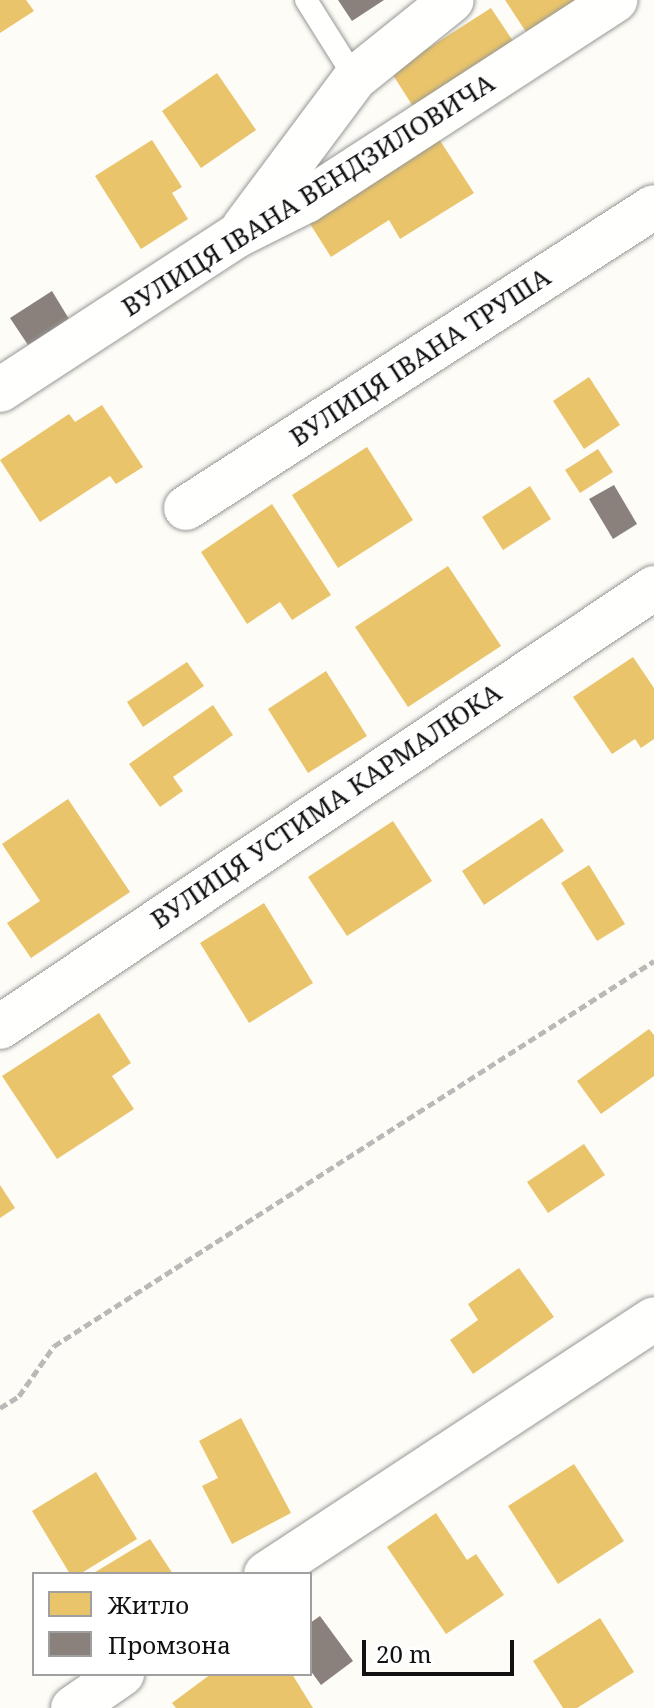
<!DOCTYPE html>
<html>
<head>
<meta charset="utf-8">
<style>
  body { margin:0 }
  #map { position:relative; width:654px; height:1708px; overflow:hidden; background:#fdfcf7; font-family:"Noto Serif",serif }
  div>[style] { position:absolute }
  [style*='--x'] { left:calc(var(--x)*1px); top:calc(var(--y)*1px); width:calc(var(--w)*1px); rotate:calc(var(--a)*1deg) }
  .homes>* { inset:0; background:#e9c46a }
  .industry>* { inset:0; background:#8a817c }
  .path>* { height:5px; margin-top:-2.5px; transform-origin:0; background:repeating-linear-gradient(90deg,#b9b9b8 0 8px,transparent 0 12px) }
  .roads { filter:drop-shadow(0 0 2px #979795) drop-shadow(0 0 2px #979795) }
  .service>* { height:22px; margin:-11px; padding:0 11px; transform-origin:11px; border-radius:11px; background:#fffffe }
  .minor>* { height:44px; margin:-22px; padding:0 22px; transform-origin:22px; border-radius:22px; background:#fffffe }
  span { translate:-50% -50%; white-space:nowrap; text-align:center; line-height:1.15; -webkit-text-stroke:8px #fff; paint-order:stroke }
  .street-label { font-size:26px; color:#111 }
  .legend { position:absolute; left:32px; top:1572px; width:280px; height:104px; box-sizing:border-box; background:#fff; border:2px solid #a0a0a0; margin:0; padding:10px 14px; list-style:none; font-size:24px; color:#111 }
  .legend li { display:flex; align-items:center; gap:16px; height:40px }
  .legend b { width:40px; border:2px solid #a0a0a0 }
  .scale { position:absolute; left:362px; top:1640px; width:152px; height:36px; box-sizing:border-box; border:4px solid #111; border-top:0; padding-left:10px; font-size:24px; line-height:28px; white-space:nowrap; color:#111; -webkit-text-stroke:6px #fff; paint-order:stroke }
</style>
</head>
<body>
<div id="map">
  <div class="homes">
    <i style="clip-path:polygon(0 0,26px 0,34px 11px,0 33px)"></i>
    <i style="clip-path:polygon(505px 0,581px 0,528px 35px)"></i>
    <i style="clip-path:polygon(491px 8px,517px 47px,416px 111px,391px 72px)"></i>
    <i style="clip-path:polygon(217px 73px,256px 130px,201px 168px,162px 111px)"></i>
    <i style="clip-path:polygon(437px 136px,474px 193px,400px 239px,389px 220px,331px 257px,307px 219px)"></i>
    <i style="clip-path:polygon(152px 140px,182px 187px,172px 193px,188px 219px,141px 249px,95px 176px)"></i>
    <i style="clip-path:polygon(589px 377px,620px 425px,584px 449px,553px 401px)"></i>
    <i style="clip-path:polygon(102px 405px,143px 467px,116px 484px,110px 476px,40px 522px,0 460px,69px 414px,75px 422px)"></i>
    <i style="clip-path:polygon(367px 447px,413px 520px,338px 568px,292px 495px)"></i>
    <i style="clip-path:polygon(598px 449px,613px 472px,580px 493px,565px 470px)"></i>
    <i style="clip-path:polygon(530px 486px,551px 519px,503px 550px,482px 517px)"></i>
    <i style="clip-path:polygon(272px 504px,331px 595px,292px 620px,280px 602px,247px 624px,201px 552px)"></i>
    <i style="clip-path:polygon(448px 566px,501px 646px,408px 707px,355px 627px)"></i>
    <i style="clip-path:polygon(633px 657px,654px 688px,654px 739px,641px 748px,635px 739px,612px 754px,573px 697px)"></i>
    <i style="clip-path:polygon(187px 662px,204px 686px,143px 727px,127px 702px)"></i>
    <i style="clip-path:polygon(326px 671px,367px 736px,308px 773px,268px 709px)"></i>
    <i style="clip-path:polygon(213px 705px,233px 735px,173px 777px,183px 791px,160px 807px,129px 764px)"></i>
    <i style="clip-path:polygon(68px 799px,130px 892px,31px 958px,7px 923px,40px 901px,2px 844px)"></i>
    <i style="clip-path:polygon(542px 818px,564px 851px,484px 905px,462px 871px)"></i>
    <i style="clip-path:polygon(393px 821px,432px 881px,347px 936px,308px 877px)"></i>
    <i style="clip-path:polygon(589px 865px,625px 924px,597px 941px,561px 883px)"></i>
    <i style="clip-path:polygon(264px 903px,313px 983px,249px 1023px,200px 943px)"></i>
    <i style="clip-path:polygon(99px 1013px,131px 1063px,112px 1076px,134px 1109px,57px 1159px,2px 1076px)"></i>
    <i style="clip-path:polygon(649px 1029px,654px 1035px,654px 1076px,601px 1114px,577px 1081px)"></i>
    <i style="clip-path:polygon(584px 1144px,605px 1175px,548px 1213px,527px 1182px)"></i>
    <i style="clip-path:polygon(0 1185px,15px 1208px,0 1218px)"></i>
    <i style="clip-path:polygon(519px 1268px,554px 1317px,473px 1374px,450px 1340px,478px 1320px,468px 1304px)"></i>
    <i style="clip-path:polygon(241px 1418px,291px 1513px,232px 1544px,202px 1486px,218px 1478px,199px 1441px)"></i>
    <i style="clip-path:polygon(574px 1464px,624px 1541px,558px 1584px,508px 1506px)"></i>
    <i style="clip-path:polygon(96px 1472px,137px 1539px,80px 1574px,70px 1574px,32px 1511px)"></i>
    <i style="clip-path:polygon(436px 1513px,467px 1560px,476px 1554px,504px 1595px,446px 1634px,387px 1547px)"></i>
    <i style="clip-path:polygon(150px 1539px,173px 1574px,92px 1574px)"></i>
    <i style="clip-path:polygon(600px 1618px,634px 1672px,577px 1708px,563px 1708px,533px 1661px)"></i>
    <i style="clip-path:polygon(211px 1674px,292px 1674px,313px 1708px,176px 1708px,172px 1703px)"></i>
  </div>
  <div class="industry">
    <i style="clip-path:polygon(338px 0,384px 0,352px 21px)"></i>
    <i style="clip-path:polygon(52px 291px,69px 319px,28px 345px,10px 318px)"></i>
    <i style="clip-path:polygon(614px 485px,637px 524px,613px 539px,589px 499px)"></i>
    <i style="clip-path:polygon(320px 1616px,353px 1661px,321px 1685px,310px 1670px,310px 1623px)"></i>
  </div>
  <div class="path">
    <i style="--x:0;--y:1408;--w:22;--a:-32"></i>
    <i style="--x:19;--y:1396;--w:61;--a:-55"></i>
    <i style="--x:54;--y:1346;--w:713;--a:-32.69"></i>
  </div>
  <div class="roads">
    <div class="service">
      <i style="--x:306;--y:0;--w:92;--a:57.9"></i>
    </div>
    <div class="minor">
      <i style="--x:244;--y:227;--w:186;--a:-53.3"></i>
      <i style="--x:355;--y:78;--w:124;--a:-38.8"></i>
      <i style="--x:0;--y:390;--w:284;--a:-33.1"></i>
      <i style="--x:238;--y:235;--w:76;--a:-26.6"></i>
      <i style="--x:306;--y:201;--w:369;--a:-33"></i>
      <i style="--x:186;--y:508;--w:556;--a:-32.75"></i>
      <i style="--x:0;--y:1027;--w:788;--a:-33.87"></i>
      <i style="--x:266;--y:1574;--w:464;--a:-33.3"></i>
      <i style="--x:73;--y:1708;--w:60;--a:-34.8"></i>
    </div>
  </div>
  <div class="street-label">
    <span style="left:308px;top:195px;rotate:-32deg">ВУЛИЦЯ ІВАНА ВЕНДЗИЛОВИЧА</span>
    <span style="left:420px;top:357px;rotate:-33deg">ВУЛИЦЯ ІВАНА ТРУША</span>
    <span style="left:326px;top:806px;rotate:-34deg">ВУЛИЦЯ УСТИМА КАРМАЛЮКА</span>
  </div>
  <ul class="legend">
  <li><b style="height:22px;background:#e9c46a"></b>Житло</li>
  <li><b style="height:22px;background:#8a817c"></b>Промзона</li>
  </ul>
  <div class="scale">20 m</div>
</div>
</body>
</html>
